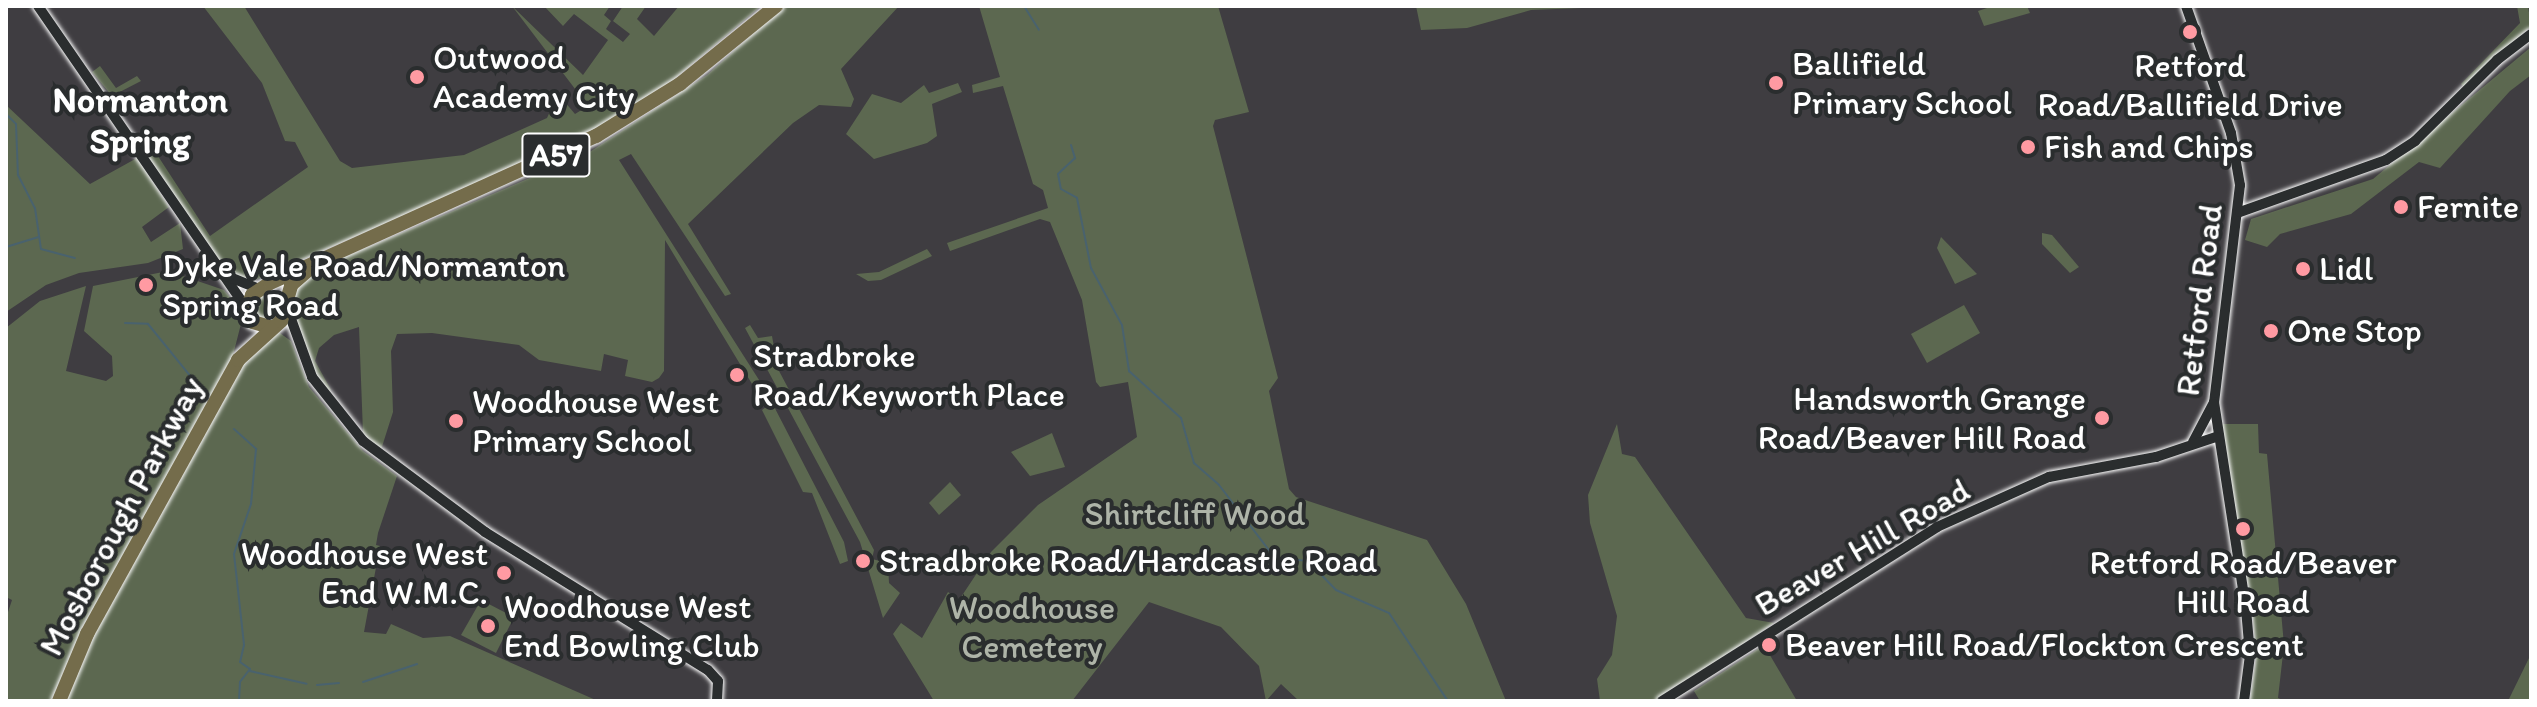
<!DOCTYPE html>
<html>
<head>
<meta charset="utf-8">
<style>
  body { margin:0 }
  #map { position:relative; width:2537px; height:707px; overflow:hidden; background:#3f3d41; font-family:Itim,sans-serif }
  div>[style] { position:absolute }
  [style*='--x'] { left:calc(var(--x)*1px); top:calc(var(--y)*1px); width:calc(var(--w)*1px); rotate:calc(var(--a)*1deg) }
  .green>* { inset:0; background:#5c6850 }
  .round { border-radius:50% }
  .stream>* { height:2px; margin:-1px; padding:0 1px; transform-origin:1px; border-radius:1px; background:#49626e }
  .roads { filter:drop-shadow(0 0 2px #fff) drop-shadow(0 0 2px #fff) }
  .secondary>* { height:10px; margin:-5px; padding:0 5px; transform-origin:5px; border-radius:5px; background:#2a2d2e }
  .highway>* { height:14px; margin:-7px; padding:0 7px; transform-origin:7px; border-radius:7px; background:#746c4b }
  .dots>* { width:22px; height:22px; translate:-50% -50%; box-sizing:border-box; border:4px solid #2a2d2e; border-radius:50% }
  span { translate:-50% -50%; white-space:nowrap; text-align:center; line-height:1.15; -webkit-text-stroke:8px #2a2d2e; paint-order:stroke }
  .shield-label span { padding:2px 6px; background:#2a2d2e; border:2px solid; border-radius:6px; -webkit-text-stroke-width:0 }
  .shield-label { font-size:32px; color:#fff; font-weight:700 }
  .poi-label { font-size:34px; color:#fff }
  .left { translate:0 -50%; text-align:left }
  .right { translate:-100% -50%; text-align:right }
  .street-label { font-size:34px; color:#fff }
  .park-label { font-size:34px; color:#aeb4a8 }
  .neighbourhood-label { font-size:36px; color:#fff; font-weight:700 }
  .frame { position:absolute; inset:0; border:8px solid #fff; pointer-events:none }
</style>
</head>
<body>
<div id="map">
  <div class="green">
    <i style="clip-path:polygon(203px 6px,244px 6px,340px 161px,352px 168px,464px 155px,547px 118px,558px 94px,575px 114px,588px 106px,512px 6px,583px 75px,608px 40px,574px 14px,563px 26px,544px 6px,610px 6px,604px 15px,611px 21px,606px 29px,623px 42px,630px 34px,613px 21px,623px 6px,646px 6px,637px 19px,654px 36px,679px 6px,761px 6px,661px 90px,590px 134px,253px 281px,233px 274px,215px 257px,147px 158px,156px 153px,210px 236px,308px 167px,295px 142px,285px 141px,262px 83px)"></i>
    <i style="clip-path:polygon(784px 6px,899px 6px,841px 69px,854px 99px,851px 107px,819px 105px,793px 123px,688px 224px,731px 294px,725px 296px,631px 154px,619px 160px,766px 391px,844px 542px,848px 561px,840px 564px,812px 493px,803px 492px,762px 410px,766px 407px,665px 240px,664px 371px,659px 378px,652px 382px,625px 376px,628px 360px,604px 354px,601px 371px,539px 360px,519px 345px,432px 333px,397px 334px,391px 351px,393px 412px,380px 453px,363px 433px,359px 327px,334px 335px,319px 348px,315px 361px,331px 390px,328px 393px,312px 372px,290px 307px,294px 286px,310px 272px,588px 153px,707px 75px)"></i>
    <i style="clip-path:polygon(979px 6px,1218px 6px,1249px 112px,1215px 120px,1213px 126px,1278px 378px,1269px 391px,1289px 489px,1296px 497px,1427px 540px,1466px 604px,1506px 701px,1299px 701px,1281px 684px,1266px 701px,1259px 666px,1221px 627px,1149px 602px,1072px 701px,934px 701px,893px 634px,901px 623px,922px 638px,948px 592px,959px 600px,991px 552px,1038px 505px,1137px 437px,1128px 382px,1100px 387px,1096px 382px,1082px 300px,1050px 222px,1040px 219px,950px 251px,947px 243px,1048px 208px,1043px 190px,1033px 184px,1003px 86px,973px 93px,972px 85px,1000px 77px)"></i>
    <i style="clip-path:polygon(1416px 6px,1581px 6px,1582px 8px,1531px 10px,1467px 28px,1421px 30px)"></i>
    <i style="clip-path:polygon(1993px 6px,2027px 6px,2030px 13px,1984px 26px,1978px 11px)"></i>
    <i style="clip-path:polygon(2517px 6px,2528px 6px,2531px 26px,2464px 87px,2461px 84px,2520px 23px)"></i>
    <i style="clip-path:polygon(2531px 47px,2531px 75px,2510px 91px,2440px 168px,2419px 162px,2351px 214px,2280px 234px,2267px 247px,2245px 240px,2251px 219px,2373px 179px)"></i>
    <i style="clip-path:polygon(100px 66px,116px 88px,137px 76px,141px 81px,112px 96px,92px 72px)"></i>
    <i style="clip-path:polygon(958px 83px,962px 92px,932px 104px,937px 136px,927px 143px,874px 159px,846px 134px,872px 94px,901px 103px,924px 85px,929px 93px)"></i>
    <i style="clip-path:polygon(6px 105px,90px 184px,137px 158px,169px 207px,142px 227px,151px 242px,180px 223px,183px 249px,148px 263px,79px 273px,46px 285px,6px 312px)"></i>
    <i style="clip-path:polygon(2042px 233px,2052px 235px,2079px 267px,2070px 273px,2042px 244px)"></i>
    <i style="clip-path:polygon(1941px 237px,1977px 274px,1955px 284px,1937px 248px)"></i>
    <i style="clip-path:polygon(927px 249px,932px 256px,881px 280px,868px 281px,856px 274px,879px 272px)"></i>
    <i style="clip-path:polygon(168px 271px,224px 290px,239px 308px,242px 320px,232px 359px,83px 627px,51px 701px,6px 701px,6px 618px,12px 600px,6px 597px,6px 328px,40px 301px,86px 286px,66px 371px,106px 381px,113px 376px,112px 356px,84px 331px,93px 286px)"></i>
    <i class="round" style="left:254px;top:295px;width:24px;height:24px"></i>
    <i style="clip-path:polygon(1964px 305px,1980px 333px,1927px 363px,1911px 334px)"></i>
    <i style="clip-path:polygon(750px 325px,758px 338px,772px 336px,778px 369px,874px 550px,872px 559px,888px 563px,889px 583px,900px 593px,883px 618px,860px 542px,745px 328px)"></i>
    <i style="clip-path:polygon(277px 331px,291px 341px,309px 387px,363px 451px,397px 476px,378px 533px,376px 545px,380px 546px,364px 632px,386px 634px,391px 624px,423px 638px,450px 636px,598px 701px,65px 701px,86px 649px,246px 360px)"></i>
    <i style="clip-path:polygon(1617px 424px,1622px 454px,1635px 457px,1746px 618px,1774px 623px,1657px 701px,1600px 701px,1597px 679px,1612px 655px,1617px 616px,1590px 523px,1588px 495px)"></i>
    <i style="clip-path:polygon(2219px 424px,2258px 424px,2259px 453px,2267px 454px,2284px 645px,2278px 698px,2285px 701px,2250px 701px,2256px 657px,2253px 619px)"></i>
    <i style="clip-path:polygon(1052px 433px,1065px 467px,1030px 476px,1011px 452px)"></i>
    <i style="clip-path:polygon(950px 482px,961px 495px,939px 515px,929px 503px)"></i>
    <i style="clip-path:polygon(481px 600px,514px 617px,496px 653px,461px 635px)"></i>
    <i style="clip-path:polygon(1764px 645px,1797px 701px,1700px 701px,1694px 691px)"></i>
    <i style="clip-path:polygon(2531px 654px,2531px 701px,2508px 701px)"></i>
  </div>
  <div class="stream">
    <i style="--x:1024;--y:6;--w:28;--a:58"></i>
    <i style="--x:6;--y:114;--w:14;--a:45"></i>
    <i style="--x:16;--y:124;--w:51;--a:87.8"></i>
    <i style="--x:18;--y:175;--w:37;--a:63"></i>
    <i style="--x:35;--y:208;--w:41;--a:81.7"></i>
    <i style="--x:41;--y:249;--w:35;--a:15"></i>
    <i style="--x:1071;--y:145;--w:14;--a:73"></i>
    <i style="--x:1075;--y:158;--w:23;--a:137"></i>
    <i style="--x:1058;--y:174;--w:15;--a:79"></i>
    <i style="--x:1061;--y:189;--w:18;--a:29"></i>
    <i style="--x:1077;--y:198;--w:71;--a:78.7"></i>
    <i style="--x:1091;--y:268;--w:65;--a:61.5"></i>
    <i style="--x:1122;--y:325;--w:47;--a:81.3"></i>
    <i style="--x:1129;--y:371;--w:70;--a:42.1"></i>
    <i style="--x:1181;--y:418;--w:47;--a:73.9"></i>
    <i style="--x:1194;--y:463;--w:33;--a:41"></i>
    <i style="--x:1219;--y:485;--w:92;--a:52.5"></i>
    <i style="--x:1275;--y:558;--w:33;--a:5"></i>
    <i style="--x:1308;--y:561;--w:40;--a:46"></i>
    <i style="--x:1336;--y:590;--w:58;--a:23.5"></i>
    <i style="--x:1389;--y:613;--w:106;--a:56.2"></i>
    <i style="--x:6;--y:247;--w:34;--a:-17"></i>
    <i style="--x:125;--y:323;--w:23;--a:2"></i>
    <i style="--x:148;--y:324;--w:82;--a:50.9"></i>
    <i style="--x:234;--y:429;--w:30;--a:42"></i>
    <i style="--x:256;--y:449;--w:55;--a:95.2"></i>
    <i style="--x:251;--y:504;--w:53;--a:108.8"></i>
    <i style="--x:234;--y:554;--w:92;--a:83.7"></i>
    <i style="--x:244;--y:645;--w:17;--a:103"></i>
    <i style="--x:240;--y:662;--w:12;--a:35"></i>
    <i style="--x:250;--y:669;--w:16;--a:128"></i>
    <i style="--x:240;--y:682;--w:19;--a:93"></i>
    <i style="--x:250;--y:671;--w:58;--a:12.8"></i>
    <i style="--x:363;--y:682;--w:57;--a:-18.4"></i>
    <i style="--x:317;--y:685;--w:22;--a:-5"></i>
  </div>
  <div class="roads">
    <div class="secondary">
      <i style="--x:38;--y:6;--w:368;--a:55.4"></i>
      <i style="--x:2186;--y:6;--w:135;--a:70.5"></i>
      <i style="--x:2231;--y:133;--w:53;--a:80.2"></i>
      <i style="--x:2240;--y:185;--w:219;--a:96.8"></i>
      <i style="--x:2214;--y:402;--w:209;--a:81.2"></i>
      <i style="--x:2246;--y:609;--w:46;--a:85"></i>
      <i style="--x:2250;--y:655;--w:46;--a:97.4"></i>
      <i style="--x:2240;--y:212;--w:155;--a:-19.6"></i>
      <i style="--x:2386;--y:160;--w:35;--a:-33"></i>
      <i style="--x:2415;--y:141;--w:115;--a:-44.6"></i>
      <i style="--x:2497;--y:60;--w:43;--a:-37.4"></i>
      <i style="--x:227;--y:276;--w:35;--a:22"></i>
      <i style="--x:286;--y:305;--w:77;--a:70.1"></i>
      <i style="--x:312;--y:377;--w:82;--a:51.4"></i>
      <i style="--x:363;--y:441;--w:152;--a:36.7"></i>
      <i style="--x:485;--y:532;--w:262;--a:31.8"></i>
      <i style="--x:708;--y:670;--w:15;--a:48"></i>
      <i style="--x:718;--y:681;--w:20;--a:93"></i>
      <i style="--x:2193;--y:442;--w:43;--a:-62.2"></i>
      <i style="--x:1662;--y:701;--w:325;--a:-32.3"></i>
      <i style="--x:1937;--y:527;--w:123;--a:-24.1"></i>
      <i style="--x:2049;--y:477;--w:109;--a:-10.6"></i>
      <i style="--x:2156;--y:457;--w:63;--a:-18.4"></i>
    </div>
    <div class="highway">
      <i style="--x:270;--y:327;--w:18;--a:-164"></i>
      <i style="--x:253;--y:322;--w:14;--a:-115"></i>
      <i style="--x:247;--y:309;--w:15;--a:-70"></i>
      <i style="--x:252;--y:295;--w:22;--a:-34"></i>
      <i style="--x:270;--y:283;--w:358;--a:-24.3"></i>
      <i style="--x:596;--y:136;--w:99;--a:-31.8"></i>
      <i style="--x:680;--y:84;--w:124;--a:-39.1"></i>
      <i style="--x:59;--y:701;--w:73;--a:-67.3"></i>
      <i style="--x:87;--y:634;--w:313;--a:-61.1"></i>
      <i style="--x:238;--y:360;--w:58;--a:-42.2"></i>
      <i style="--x:281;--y:321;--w:37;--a:-74"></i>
      <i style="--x:291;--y:285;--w:21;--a:-41"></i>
    </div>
  </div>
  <div class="dots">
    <i style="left:2190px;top:32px;background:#ff9aa2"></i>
    <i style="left:417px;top:77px;background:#ff9aa2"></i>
    <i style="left:1776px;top:83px;background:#ff9aa2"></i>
    <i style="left:2028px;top:147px;background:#ff9aa2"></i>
    <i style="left:2401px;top:207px;background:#ff9aa2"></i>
    <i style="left:2303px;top:269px;background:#ff9aa2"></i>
    <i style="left:146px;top:285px;background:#ff9aa2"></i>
    <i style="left:2271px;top:331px;background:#ff9aa2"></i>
    <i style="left:737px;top:375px;background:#ff9aa2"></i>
    <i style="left:2102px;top:418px;background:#ff9aa2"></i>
    <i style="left:456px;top:421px;background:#ff9aa2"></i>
    <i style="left:2243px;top:529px;background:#ff9aa2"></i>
    <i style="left:863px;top:561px;background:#ff9aa2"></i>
    <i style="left:504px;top:573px;background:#ff9aa2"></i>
    <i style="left:488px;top:626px;background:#ff9aa2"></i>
    <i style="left:1769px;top:645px;background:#ff9aa2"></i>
  </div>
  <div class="shield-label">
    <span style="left:556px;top:155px">A57</span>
  </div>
  <div class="poi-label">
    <span class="left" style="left:433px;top:77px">Outwood<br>Academy City</span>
    <span class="left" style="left:1792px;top:83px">Ballifield<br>Primary School</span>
    <span style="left:2190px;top:85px">Retford<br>Road/Ballifield Drive</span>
    <span class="left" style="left:2044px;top:147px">Fish and Chips</span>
    <span class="left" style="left:2417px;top:207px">Fernite</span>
    <span class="left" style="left:162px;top:285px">Dyke Vale Road/Normanton<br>Spring Road</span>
    <span class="left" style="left:2319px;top:269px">Lidl</span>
    <span class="left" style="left:2287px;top:331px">One Stop</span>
    <span class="left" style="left:753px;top:375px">Stradbroke<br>Road/Keyworth Place</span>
    <span class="right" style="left:2086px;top:418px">Handsworth Grange<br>Road/Beaver Hill Road</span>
    <span class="left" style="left:472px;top:421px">Woodhouse West<br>Primary School</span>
    <span class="right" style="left:488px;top:573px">Woodhouse West<br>End W.M.C.</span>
    <span class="left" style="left:879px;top:561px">Stradbroke Road/Hardcastle Road</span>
    <span style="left:2243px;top:582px">Retford Road/Beaver<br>Hill Road</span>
    <span class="left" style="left:504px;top:626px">Woodhouse West<br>End Bowling Club</span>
    <span class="left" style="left:1785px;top:645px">Beaver Hill Road/Flockton Crescent</span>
  </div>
  <div class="street-label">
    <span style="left:2199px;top:300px;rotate:-83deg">Retford Road</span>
    <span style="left:121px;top:516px;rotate:-62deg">Mosborough Parkway</span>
    <span style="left:1862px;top:547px;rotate:-30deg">Beaver Hill Road</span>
  </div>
  <div class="park-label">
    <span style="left:1195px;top:514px">Shirtcliff Wood</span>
    <span style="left:1032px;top:627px">Woodhouse<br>Cemetery</span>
  </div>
  <div class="neighbourhood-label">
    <span style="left:140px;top:120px">Normanton<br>Spring</span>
  </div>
  <div class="frame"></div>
</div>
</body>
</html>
